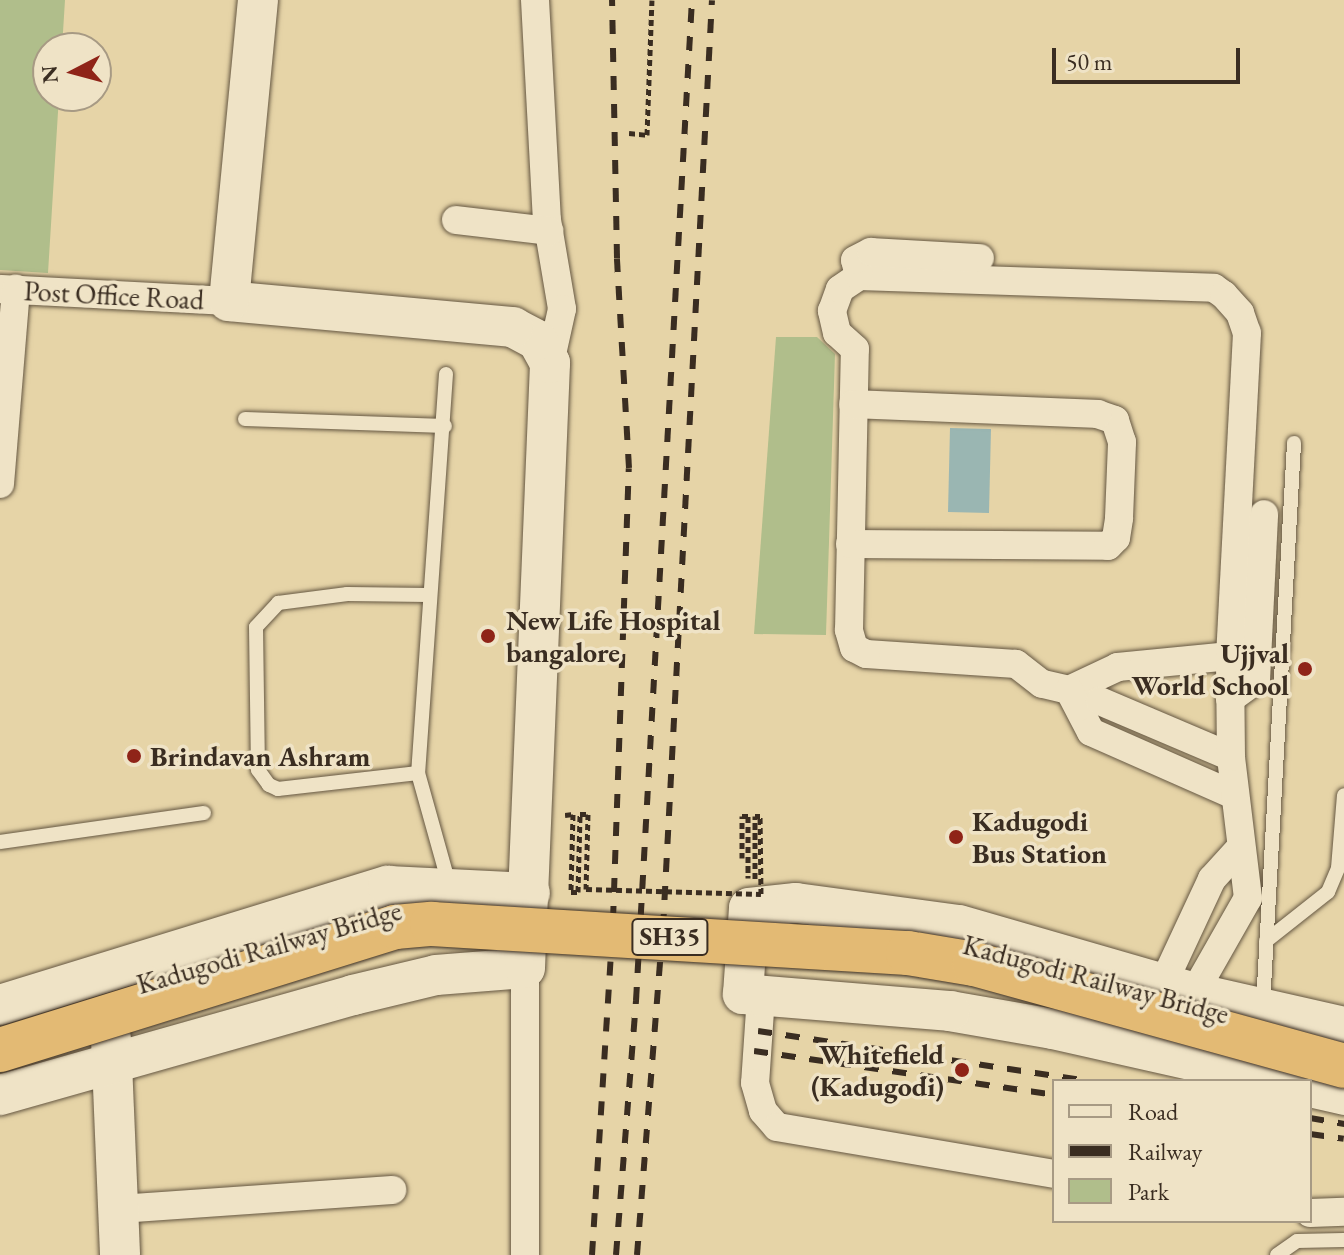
<!DOCTYPE html>
<html>
<head>
<meta charset="utf-8">
<style>
  body { margin:0 }
  #map { position:relative; width:1344px; height:1255px; overflow:hidden; background:#e6d4a7; font-family:"EB Garamond",serif }
  div>[style] { position:absolute }
  [style*='--x'] { left:calc(var(--x)*1px); top:calc(var(--y)*1px); width:calc(var(--w)*1px); rotate:calc(var(--a)*1deg) }
  .green>* { inset:0; background:#b0be8b }
  .water>* { inset:0; background:#9ab6b2 }
  .path>* { height:5px; margin-top:-2.5px; transform-origin:0; background:repeating-linear-gradient(90deg,#3a2d21 0 6px,transparent 0 10px) }
  .roads { filter:drop-shadow(0 0 2px #655742) drop-shadow(0 0 2px #655742) }
  .lane>* { height:14px; margin:-7px; padding:0 7px; transform-origin:7px; border-radius:7px; background:#efe3c6 }
  .street>* { height:28px; margin:-14px; padding:0 14px; transform-origin:14px; border-radius:14px; background:#efe3c6 }
  .secondary>* { height:40px; margin:-20px; padding:0 20px; transform-origin:20px; border-radius:20px; background:#efe3c6 }
  .rail>* { height:6px; margin-top:-3px; transform-origin:0; background:repeating-linear-gradient(90deg,#3a2d21 0 14px,transparent 0 28px) }
  .path-bridge>* { height:5px; margin-top:-2.5px; transform-origin:0; background:repeating-linear-gradient(90deg,#3a2d21 0 6px,transparent 0 10px) }
  .bridges { filter:drop-shadow(0 0 2px #3a2d21) drop-shadow(0 0 2px #3a2d21) }
  .primary-bridge>* { height:44px; margin:-22px; padding:0 22px; transform-origin:22px; border-radius:22px; background:#e3ba74 }
  .dots>* { width:22px; height:22px; translate:-50% -50%; box-sizing:border-box; border:4px solid #efe3c6; border-radius:50% }
  span { translate:-50% -50%; white-space:nowrap; text-align:center; line-height:1.15; -webkit-text-stroke:7px #efe3c6; paint-order:stroke }
  .shield-label span { padding:2px 6px; background:#efe3c6; border:2px solid; border-radius:6px; -webkit-text-stroke-width:0 }
  .shield-label { font-size:26px; color:#3a2d21; font-weight:700 }
  .street-label { font-size:28px; color:#3a2d21 }
  .poi-label { font-size:28px; color:#3a2d21; font-weight:700 }
  .left { translate:0 -50%; text-align:left }
  .right { translate:-100% -50%; text-align:right }
  .legend { position:absolute; left:1052px; top:1079px; width:260px; height:144px; box-sizing:border-box; background:#efe3c6; border:2px solid #a79a84; margin:0; padding:10px 14px; list-style:none; font-size:24px; color:#3a2d21 }
  .legend li { display:flex; align-items:center; gap:16px; height:40px }
  .legend b { width:40px; border:2px solid #a79a84 }
  .north { position:absolute; left:32px; top:32px; width:80px; height:80px; box-sizing:border-box; background:#efe3c6; border:2px solid #a79a84; border-radius:50%; rotate:264deg; font-size:22px; font-weight:700; line-height:32px; text-align:center; color:#3a2d21 }
  .north::after { content:''; display:block; margin:auto; width:28px; height:36px; background:#8f2418; clip-path:polygon(50% 0,100% 100%,50% 72%,0 100%) }
  .scale { position:absolute; left:1052px; top:48px; width:188px; height:36px; box-sizing:border-box; border:4px solid #3a2d21; border-top:0; padding-left:10px; font-size:24px; line-height:28px; white-space:nowrap; color:#3a2d21; -webkit-text-stroke:6px #efe3c6; paint-order:stroke }
</style>
</head>
<body>
<div id="map">
  <div class="green">
    <i style="clip-path:polygon(0 0,65px 0,62px 48px,48px 48px,48px 96px,59px 96px,48px 273px,0 270px)"></i>
    <i style="clip-path:polygon(776px 337px,817px 337px,835px 354px,826px 635px,754px 634px)"></i>
  </div>
  <div class="water">
    <i style="clip-path:polygon(950px 428px,991px 429px,989px 513px,948px 512px)"></i>
  </div>
  <div class="path">
    <i style="--x:629;--y:133;--w:18;--a:6"></i>
    <i style="--x:647;--y:135;--w:135;--a:-87.9"></i>
    <i style="--x:565;--y:815;--w:8;--a:-7"></i>
    <i style="--x:573;--y:814;--w:78;--a:91.5"></i>
    <i style="--x:571;--y:892;--w:7;--a:0"></i>
    <i style="--x:578;--y:892;--w:78;--a:-88.5"></i>
    <i style="--x:580;--y:814;--w:8;--a:0"></i>
    <i style="--x:588;--y:814;--w:75;--a:91.5"></i>
    <i style="--x:742;--y:816;--w:6;--a:0"></i>
    <i style="--x:748;--y:816;--w:62;--a:90"></i>
    <i style="--x:742;--y:858;--w:42;--a:-90"></i>
    <i style="--x:755;--y:879;--w:63;--a:-90"></i>
  </div>
  <div class="roads">
    <div class="lane">
      <i style="--x:446;--y:374;--w:400;--a:94"></i>
      <i style="--x:418;--y:773;--w:115;--a:74.4"></i>
      <i style="--x:245;--y:419;--w:200;--a:2"></i>
      <i style="--x:418;--y:773;--w:141;--a:173.5"></i>
      <i style="--x:278;--y:789;--w:10;--a:-156"></i>
      <i style="--x:269;--y:785;--w:19;--a:-126"></i>
      <i style="--x:258;--y:770;--w:143;--a:-90.8"></i>
      <i style="--x:256;--y:627;--w:33;--a:-47"></i>
      <i style="--x:278;--y:603;--w:70;--a:-7.4"></i>
      <i style="--x:347;--y:594;--w:81;--a:0.7"></i>
      <i style="--x:0;--y:842;--w:206;--a:-8.1"></i>
      <i style="--x:1266;--y:941;--w:79;--a:-38.3"></i>
      <i style="--x:1328;--y:892;--w:26;--a:-67"></i>
      <i style="--x:1338;--y:868;--w:73;--a:-85.3"></i>
      <i style="--x:1263;--y:1005;--w:563;--a:-86.84"></i>
      <i style="--x:1277;--y:1255;--w:24;--a:-35"></i>
      <i style="--x:1297;--y:1241;--w:47;--a:-1.2"></i>
    </div>
    <div class="street">
      <i style="--x:535;--y:0;--w:220;--a:86.9"></i>
      <i style="--x:547;--y:220;--w:90;--a:80.4"></i>
      <i style="--x:562;--y:309;--w:55;--a:102.5"></i>
      <i style="--x:456;--y:220;--w:94;--a:6.7"></i>
      <i style="--x:859;--y:276;--w:355;--a:1.9"></i>
      <i style="--x:1214;--y:288;--w:12;--a:35"></i>
      <i style="--x:1224;--y:295;--w:24;--a:48"></i>
      <i style="--x:1240;--y:313;--w:21;--a:71"></i>
      <i style="--x:1247;--y:333;--w:323;--a:93"></i>
      <i style="--x:1230;--y:656;--w:113;--a:174.4"></i>
      <i style="--x:1118;--y:667;--w:54;--a:154.9"></i>
      <i style="--x:1069;--y:690;--w:28;--a:-167"></i>
      <i style="--x:1042;--y:684;--w:33;--a:-142"></i>
      <i style="--x:1016;--y:664;--w:150;--a:-176.2"></i>
      <i style="--x:866;--y:654;--w:13;--a:-153"></i>
      <i style="--x:854;--y:648;--w:19;--a:-106"></i>
      <i style="--x:849;--y:630;--w:281;--a:-88.8"></i>
      <i style="--x:855;--y:349;--w:24;--a:-138"></i>
      <i style="--x:837;--y:333;--w:23;--a:-103"></i>
      <i style="--x:832;--y:311;--w:23;--a:-70"></i>
      <i style="--x:840;--y:289;--w:23;--a:-34"></i>
      <i style="--x:859;--y:276;--w:16;--a:-104"></i>
      <i style="--x:855;--y:260;--w:18;--a:-27"></i>
      <i style="--x:871;--y:252;--w:109;--a:3.2"></i>
      <i style="--x:0;--y:289;--w:229;--a:3"></i>
      <i style="--x:0;--y:484;--w:196;--a:-85.3"></i>
      <i style="--x:850;--y:544;--w:258;--a:0.4"></i>
      <i style="--x:1108;--y:546;--w:11;--a:-45"></i>
      <i style="--x:1116;--y:538;--w:20;--a:-81"></i>
      <i style="--x:1119;--y:518;--w:76;--a:-87.7"></i>
      <i style="--x:1122;--y:442;--w:23;--a:-108"></i>
      <i style="--x:1115;--y:420;--w:18;--a:-161"></i>
      <i style="--x:1098;--y:414;--w:245;--a:-177.7"></i>
      <i style="--x:1069;--y:690;--w:47;--a:62.4"></i>
      <i style="--x:1091;--y:732;--w:156;--a:23.8"></i>
      <i style="--x:1230;--y:699;--w:32;--a:-36"></i>
      <i style="--x:1256;--y:680;--w:166;--a:-87.2"></i>
      <i style="--x:1100;--y:701;--w:142;--a:23.1"></i>
      <i style="--x:1163;--y:984;--w:116;--a:-65"></i>
      <i style="--x:1212;--y:879;--w:43;--a:-47.8"></i>
      <i style="--x:1194;--y:993;--w:109;--a:-60.4"></i>
      <i style="--x:1248;--y:898;--w:142;--a:-96.9"></i>
      <i style="--x:1231;--y:757;--w:101;--a:-90.6"></i>
      <i style="--x:761;--y:996;--w:87;--a:93.9"></i>
      <i style="--x:755;--y:1083;--w:29;--a:74"></i>
      <i style="--x:763;--y:1111;--w:21;--a:49"></i>
      <i style="--x:777;--y:1127;--w:281;--a:9.6"></i>
      <i style="--x:119;--y:1209;--w:274;--a:-4"></i>
      <i style="--x:1310;--y:1213;--w:34;--a:-2"></i>
      <i style="--x:525;--y:1255;--w:287;--a:-90"></i>
    </div>
    <div class="secondary">
      <i style="--x:0;--y:1005;--w:406;--a:-17.1"></i>
      <i style="--x:388;--y:886;--w:142;--a:2.8"></i>
      <i style="--x:111;--y:1039;--w:216;--a:87.6"></i>
      <i style="--x:1284;--y:1081;--w:237;--a:-167.3"></i>
      <i style="--x:1053;--y:1029;--w:105;--a:-170.1"></i>
      <i style="--x:950;--y:1011;--w:208;--a:-175.3"></i>
      <i style="--x:743;--y:994;--w:86;--a:-86"></i>
      <i style="--x:749;--y:908;--w:47;--a:-6.1"></i>
      <i style="--x:796;--y:903;--w:164;--a:7.7"></i>
      <i style="--x:959;--y:925;--w:245;--a:16.1"></i>
      <i style="--x:1194;--y:993;--w:154;--a:12.8"></i>
      <i style="--x:1310;--y:1087;--w:35;--a:13"></i>
      <i style="--x:0;--y:1095;--w:367;--a:-15.8"></i>
      <i style="--x:353;--y:995;--w:85;--a:-13.5"></i>
      <i style="--x:436;--y:975;--w:89;--a:-4.5"></i>
      <i style="--x:525;--y:968;--w:606;--a:-87.63"></i>
      <i style="--x:550;--y:363;--w:26;--a:-119"></i>
      <i style="--x:537;--y:340;--w:27;--a:-152"></i>
      <i style="--x:513;--y:327;--w:285;--a:-174.8"></i>
      <i style="--x:229;--y:301;--w:302;--a:-84.5"></i>
    </div>
  </div>
  <div class="rail">
    <i style="--x:758;--y:1031;--w:334;--a:8.6"></i>
    <i style="--x:754;--y:1051;--w:303;--a:8.3"></i>
    <i style="--x:1310;--y:1118;--w:35;--a:10"></i>
    <i style="--x:1310;--y:1134;--w:34;--a:8"></i>
    <i style="--x:592;--y:1255;--w:336;--a:-86.4"></i>
    <i style="--x:613;--y:920;--w:452;--a:-88"></i>
    <i style="--x:629;--y:468;--w:210;--a:-93.3"></i>
    <i style="--x:617;--y:258;--w:258;--a:-91.1"></i>
    <i style="--x:616;--y:1255;--w:255;--a:-85.5"></i>
    <i style="--x:636;--y:1001;--w:1003;--a:-86.8"></i>
    <i style="--x:637;--y:1255;--w:328;--a:-85.5"></i>
    <i style="--x:663;--y:928;--w:929;--a:-86.98"></i>
  </div>
  <div class="path-bridge">
    <i style="--x:586;--y:889;--w:175;--a:1.6"></i>
    <i style="--x:761;--y:894;--w:78;--a:-90.7"></i>
    <i style="--x:760;--y:816;--w:5;--a:180"></i>
  </div>
  <div class="bridges">
    <div class="primary-bridge">
      <i style="--x:0;--y:1050;--w:414;--a:-17.3"></i>
      <i style="--x:395;--y:927;--w:37;--a:-5"></i>
      <i style="--x:432;--y:924;--w:477;--a:3.5"></i>
      <i style="--x:908;--y:953;--w:67;--a:9.5"></i>
      <i style="--x:974;--y:964;--w:384;--a:15.4"></i>
    </div>
  </div>
  <div class="dots">
    <i style="left:488px;top:636px;background:#8f2418"></i>
    <i style="left:1305px;top:669px;background:#8f2418"></i>
    <i style="left:134px;top:756px;background:#8f2418"></i>
    <i style="left:956px;top:837px;background:#8f2418"></i>
    <i style="left:962px;top:1070px;background:#8f2418"></i>
  </div>
  <div class="shield-label">
    <span style="left:670px;top:937px">SH35</span>
  </div>
  <div class="street-label">
    <span style="left:114px;top:295px;rotate:3deg">Post Office Road</span>
    <span style="left:269px;top:947px;rotate:-16deg">Kadugodi Railway Bridge</span>
    <span style="left:1096px;top:979px;rotate:15deg">Kadugodi Railway Bridge</span>
  </div>
  <div class="poi-label">
    <span class="left" style="left:506px;top:636px">New Life Hospital<br>bangalore</span>
    <span class="right" style="left:1289px;top:669px">Ujjval<br>World School</span>
    <span class="left" style="left:150px;top:756px">Brindavan Ashram</span>
    <span class="left" style="left:972px;top:837px">Kadugodi<br>Bus Station</span>
    <span class="right" style="left:944px;top:1070px">Whitefield<br>(Kadugodi)</span>
  </div>
  <ul class="legend">
  <li><b style="height:10px;background:#efe3c6"></b>Road</li>
  <li><b style="height:10px;background:#3a2d21"></b>Railway</li>
  <li><b style="height:22px;background:#b0be8b"></b>Park</li>
  </ul>
  <div class="north">N</div>
  <div class="scale">50 m</div>
</div>
</body>
</html>
